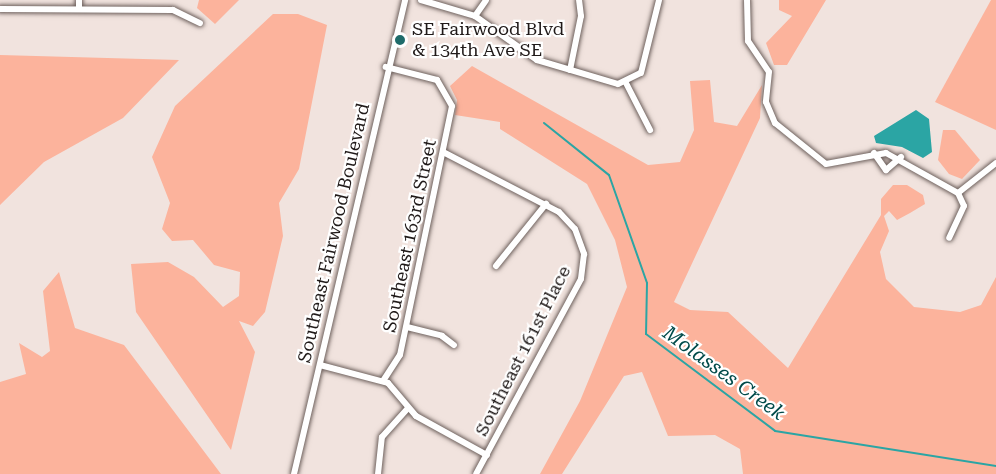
<!DOCTYPE html>
<html>
<head>
<meta charset="utf-8">
<style>
  body { margin:0 }
  #map { position:relative; width:996px; height:474px; overflow:hidden; background:#f1e3de; font-family:"Roboto Serif",serif }
  div>[style] { position:absolute }
  [style*='--x'] { left:calc(var(--x)*1px); top:calc(var(--y)*1px); width:calc(var(--w)*1px); rotate:calc(var(--a)*1deg) }
  .green>* { inset:0; background:#fcb39c }
  .water>* { inset:0; background:#2ba5a4 }
  .stream>* { height:2px; margin:-1px; padding:0 1px; transform-origin:1px; border-radius:1px; background:#2ba5a4 }
  .roads { filter:drop-shadow(0 0 2px #6e615d) drop-shadow(0 0 2px #6e615d) }
  .minor>* { height:6px; margin:-3px; padding:0 3px; transform-origin:3px; border-radius:3px; background:#fff }
  .dots>* { width:16px; height:16px; translate:-50% -50%; box-sizing:border-box; border:3px solid #fff; border-radius:50% }
  span { translate:-50% -50%; white-space:nowrap; text-align:center; line-height:1.15; -webkit-text-stroke:4.5px #fff; paint-order:stroke }
  .poi-label { font-size:18px; color:#201a19 }
  .left { translate:0 -50%; text-align:left }
  .street-label { font-size:18px; color:#201a19 }
  .water-label { font-size:20px; color:#004a49; font-style:italic }
</style>
</head>
<body>
<div id="map">
  <div class="green">
    <i style="clip-path:polygon(199px 0,239px 0,215px 24px,197px 8px)"></i>
    <i style="clip-path:polygon(779px 0,826px 0,787px 65px,774px 65px,766px 43px,792px 16px,779px 10px)"></i>
    <i style="clip-path:polygon(991px 0,996px 0,996px 130px,935px 102px)"></i>
    <i style="clip-path:polygon(273px 14px,298px 14px,327px 25px,299px 169px,279px 203px,283px 236px,265px 312px,253px 326px,239px 321px,255px 352px,231px 450px,136px 312px,131px 264px,168px 262px,194px 277px,223px 307px,239px 296px,240px 272px,214px 265px,193px 240px,172px 241px,162px 229px,170px 203px,152px 157px,175px 106px)"></i>
    <i style="clip-path:polygon(0 55px,179px 60px,123px 118px,44px 162px,0 205px)"></i>
    <i style="clip-path:polygon(472px 66px,648px 165px,680px 162px,694px 130px,690px 81px,710px 80px,714px 122px,737px 126px,762px 85px,760px 118px,674px 302px,690px 310px,728px 312px,788px 368px,881px 215px,881px 199px,893px 185px,907px 185px,923px 195px,925px 204px,910px 213px,897px 220px,889px 211px,884px 216px,889px 231px,880px 252px,886px 279px,914px 307px,960px 312px,981px 305px,996px 277px,996px 474px,743px 474px,740px 449px,715px 435px,668px 436px,642px 372px,624px 376px,562px 474px,540px 474px,580px 401px,627px 287px,615px 240px,587px 184px,500px 129px,500px 122px,455px 115px,457px 100px,450px 86px)"></i>
    <i style="clip-path:polygon(943px 130px,955px 130px,980px 160px,962px 179px,949px 174px,938px 160px)"></i>
    <i style="clip-path:polygon(59px 272px,75px 328px,124px 345px,221px 474px,0 474px,0 382px,26px 374px,19px 343px,42px 357px,50px 351px,43px 291px)"></i>
  </div>
  <div class="water">
    <i style="clip-path:polygon(916px 110px,929px 119px,932px 152px,923px 158px,902px 147px,876px 143px,874px 136px)"></i>
  </div>
  <div class="stream">
    <i style="--x:544;--y:123;--w:83;--a:38.7"></i>
    <i style="--x:609;--y:175;--w:114;--a:70.6"></i>
    <i style="--x:647;--y:283;--w:51;--a:91.1"></i>
    <i style="--x:646;--y:334;--w:161;--a:36.9"></i>
    <i style="--x:775;--y:431;--w:224;--a:9"></i>
  </div>
  <div class="roads">
    <div class="minor">
      <i style="--x:421;--y:0;--w:56;--a:16.5"></i>
      <i style="--x:475;--y:16;--w:76;--a:35.4"></i>
      <i style="--x:537;--y:60;--w:84;--a:16.5"></i>
      <i style="--x:618;--y:84;--w:25;--a:-26"></i>
      <i style="--x:641;--y:73;--w:75;--a:-76.1"></i>
      <i style="--x:747;--y:0;--w:41;--a:88.6"></i>
      <i style="--x:748;--y:41;--w:37;--a:56"></i>
      <i style="--x:769;--y:72;--w:30;--a:96"></i>
      <i style="--x:766;--y:102;--w:23;--a:67"></i>
      <i style="--x:775;--y:123;--w:65;--a:38.8"></i>
      <i style="--x:826;--y:164;--w:61;--a:-10.4"></i>
      <i style="--x:886;--y:153;--w:82;--a:29.1"></i>
      <i style="--x:958;--y:193;--w:14;--a:65"></i>
      <i style="--x:964;--y:206;--w:35;--a:115"></i>
      <i style="--x:0;--y:9;--w:173;--a:0.3"></i>
      <i style="--x:173;--y:10;--w:30;--a:26"></i>
      <i style="--x:79;--y:9;--w:9;--a:-90"></i>
      <i style="--x:475;--y:16;--w:19;--a:-55"></i>
      <i style="--x:570;--y:70;--w:55;--a:-78.5"></i>
      <i style="--x:581;--y:16;--w:16;--a:-97"></i>
      <i style="--x:626;--y:83;--w:53;--a:62.9"></i>
      <i style="--x:445;--y:153;--w:128;--a:27.4"></i>
      <i style="--x:559;--y:212;--w:23;--a:47"></i>
      <i style="--x:575;--y:229;--w:27;--a:70"></i>
      <i style="--x:584;--y:254;--w:25;--a:97"></i>
      <i style="--x:581;--y:279;--w:221;--a:118.3"></i>
      <i style="--x:874;--y:153;--w:21;--a:55"></i>
      <i style="--x:886;--y:170;--w:20;--a:-41"></i>
      <i style="--x:958;--y:193;--w:48;--a:-38.3"></i>
      <i style="--x:496;--y:266;--w:80;--a:-51.1"></i>
      <i style="--x:407;--y:327;--w:36;--a:14"></i>
      <i style="--x:442;--y:336;--w:15;--a:37"></i>
      <i style="--x:320;--y:365;--w:70;--a:14.8"></i>
      <i style="--x:388;--y:383;--w:43;--a:49.7"></i>
      <i style="--x:416;--y:416;--w:81;--a:28.8"></i>
      <i style="--x:383;--y:381;--w:31;--a:-57"></i>
      <i style="--x:400;--y:355;--w:254;--a:-78.2"></i>
      <i style="--x:452;--y:106;--w:30;--a:-120"></i>
      <i style="--x:437;--y:80;--w:53;--a:-165.7"></i>
      <i style="--x:294;--y:474;--w:487;--a:-76.8"></i>
      <i style="--x:378;--y:474;--w:37;--a:-84"></i>
      <i style="--x:382;--y:437;--w:38;--a:-48"></i>
    </div>
  </div>
  <div class="dots">
    <i style="left:400px;top:40px;background:#1f6b6a"></i>
  </div>
  <div class="poi-label">
    <span class="left" style="left:412px;top:40px">SE Fairwood Blvd<br>&amp; 134th Ave SE</span>
  </div>
  <div class="street-label">
    <span style="left:334px;top:233px;rotate:-77deg">Southeast Fairwood Boulevard</span>
    <span style="left:410px;top:236px;rotate:-78deg">Southeast 163rd Street</span>
    <span style="left:523px;top:351px;rotate:-63deg">Southeast 161st Place</span>
  </div>
  <div class="water-label">
    <span style="left:724px;top:373px;rotate:36deg">Molasses Creek</span>
  </div>
</div>
</body>
</html>
